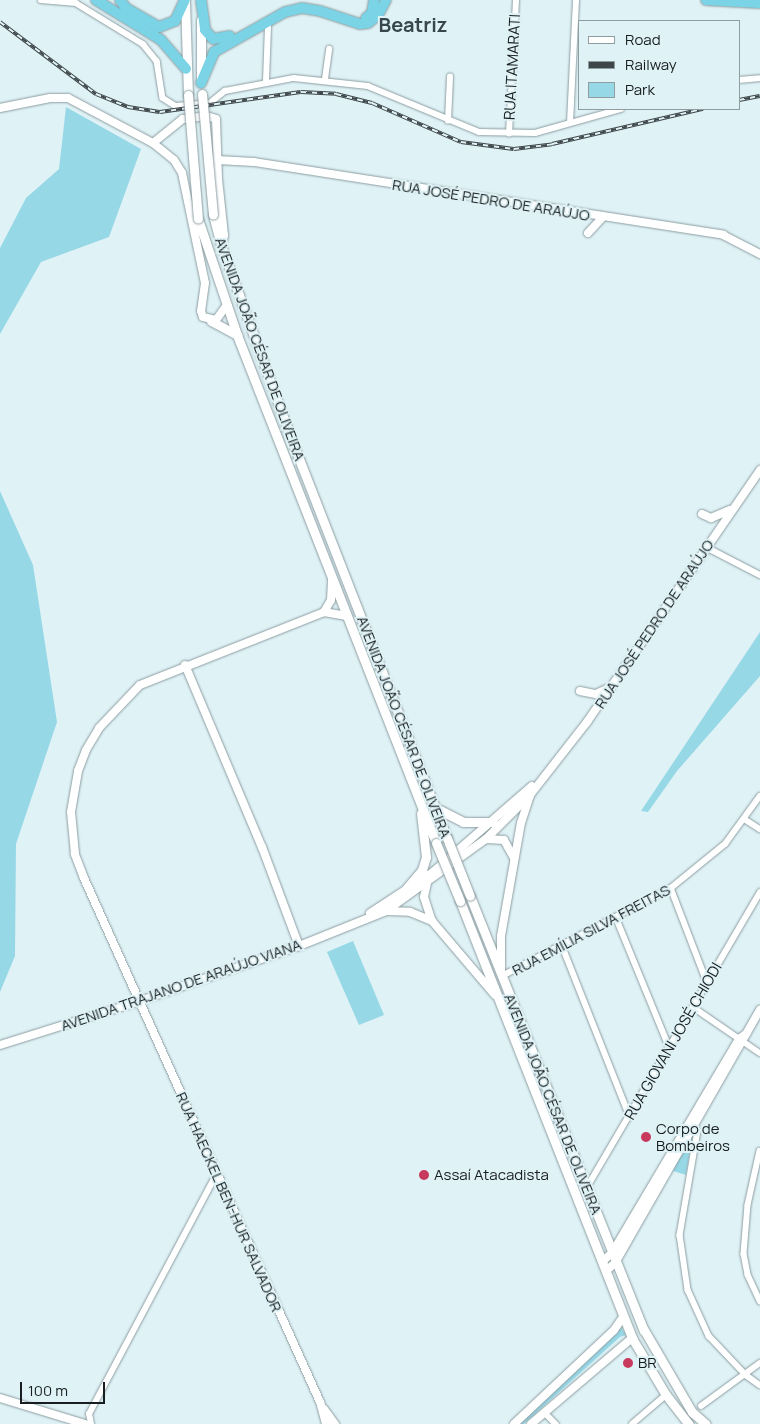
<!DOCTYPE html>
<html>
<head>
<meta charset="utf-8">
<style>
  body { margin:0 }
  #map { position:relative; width:760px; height:1424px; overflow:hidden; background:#dff2f6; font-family:Manrope,sans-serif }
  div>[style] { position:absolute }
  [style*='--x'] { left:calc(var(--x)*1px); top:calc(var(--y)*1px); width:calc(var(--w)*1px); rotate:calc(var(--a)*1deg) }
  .green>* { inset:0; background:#97d8e7 }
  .roads { filter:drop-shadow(0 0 1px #8c9da1) drop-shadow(0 0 1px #8c9da1) }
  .minor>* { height:5.5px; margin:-2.75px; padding:0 2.75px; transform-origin:2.75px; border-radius:2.75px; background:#fff }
  .tertiary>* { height:8px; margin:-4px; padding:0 4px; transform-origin:4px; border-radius:4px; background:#fff }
  .secondary>* { height:9px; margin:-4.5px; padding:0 4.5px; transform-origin:4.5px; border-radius:4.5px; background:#fff }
  .trunk>* { height:10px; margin:-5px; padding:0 5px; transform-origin:5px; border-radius:5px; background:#7ad4e6 }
  .rail>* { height:4px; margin-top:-2px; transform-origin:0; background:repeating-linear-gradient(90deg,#dff2f6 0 5.5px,#3e4649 0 11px); box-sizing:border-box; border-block:1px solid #3e4649 }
  .bridges { filter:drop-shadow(0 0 1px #8c9da1) drop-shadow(0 0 1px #8c9da1) }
  .secondary-bridge>* { height:9px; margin:-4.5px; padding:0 4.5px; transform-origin:4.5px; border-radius:4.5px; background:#fff }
  .dots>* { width:14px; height:14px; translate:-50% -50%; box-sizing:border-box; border:2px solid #dff2f6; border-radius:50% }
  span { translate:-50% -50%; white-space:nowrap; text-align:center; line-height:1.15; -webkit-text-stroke:4px #dff2f6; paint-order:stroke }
  .street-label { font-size:15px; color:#181e20 }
  .poi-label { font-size:15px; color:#181e20 }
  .left { translate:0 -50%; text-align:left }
  .district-label { font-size:20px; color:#38474b; font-weight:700 }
  .legend { position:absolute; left:578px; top:20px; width:162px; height:90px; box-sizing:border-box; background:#dff2f6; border:1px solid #8f9da0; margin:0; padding:6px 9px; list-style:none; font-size:15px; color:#181e20 }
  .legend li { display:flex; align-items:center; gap:10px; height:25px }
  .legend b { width:25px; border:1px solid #8f9da0 }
  .scale { position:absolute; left:20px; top:1382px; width:85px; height:22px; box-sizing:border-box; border:2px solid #181e20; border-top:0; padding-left:6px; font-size:15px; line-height:18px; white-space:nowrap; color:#181e20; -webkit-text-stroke:4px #dff2f6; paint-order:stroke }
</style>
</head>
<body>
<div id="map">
  <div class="green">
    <i style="clip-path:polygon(66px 107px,141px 149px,109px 237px,41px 262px,0 334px,0 248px,26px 198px,59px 169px)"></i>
    <i style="clip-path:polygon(0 491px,33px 565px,57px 722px,16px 844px,15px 956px,0 992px)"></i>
    <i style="clip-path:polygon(760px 632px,760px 676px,677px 771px,648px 812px,641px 811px)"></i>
    <i style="clip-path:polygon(353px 941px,384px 1015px,359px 1025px,327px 952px)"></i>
    <i style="clip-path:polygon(693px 1132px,686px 1175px,670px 1170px)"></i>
    <i style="clip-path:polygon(621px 1327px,626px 1335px,620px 1337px,524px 1424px,519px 1424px)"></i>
  </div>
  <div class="roads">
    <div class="minor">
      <i style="--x:41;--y:0;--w:35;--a:5"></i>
      <i style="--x:76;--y:3;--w:79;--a:31.5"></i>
      <i style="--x:143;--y:44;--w:22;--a:51"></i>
      <i style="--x:157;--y:61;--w:37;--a:81"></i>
      <i style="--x:163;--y:98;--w:15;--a:32"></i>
      <i style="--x:176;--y:106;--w:34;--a:-5"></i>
      <i style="--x:210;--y:103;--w:19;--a:-39"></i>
      <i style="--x:225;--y:91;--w:70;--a:-10.7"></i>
      <i style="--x:294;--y:78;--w:74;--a:6.2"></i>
      <i style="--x:368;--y:86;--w:120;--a:22.5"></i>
      <i style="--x:479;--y:132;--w:56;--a:1"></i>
      <i style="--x:535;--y:133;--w:89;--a:-15.6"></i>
      <i style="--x:325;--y:79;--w:30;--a:-82"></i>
      <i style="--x:739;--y:80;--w:21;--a:-5"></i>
      <i style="--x:266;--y:81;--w:54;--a:-87.9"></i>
      <i style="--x:448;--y:121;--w:44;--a:-87.4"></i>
      <i style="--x:570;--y:123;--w:123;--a:-87.2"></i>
      <i style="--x:509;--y:134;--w:134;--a:-87"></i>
      <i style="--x:706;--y:547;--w:61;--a:27.4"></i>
      <i style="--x:746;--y:820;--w:17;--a:33"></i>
      <i style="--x:671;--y:888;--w:101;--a:69"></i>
      <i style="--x:616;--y:917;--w:139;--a:67.7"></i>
      <i style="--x:562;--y:945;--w:185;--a:68.4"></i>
      <i style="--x:502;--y:976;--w:191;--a:-27.5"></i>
      <i style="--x:671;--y:888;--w:70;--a:-39.2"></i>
      <i style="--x:725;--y:844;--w:59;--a:-53.9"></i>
      <i style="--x:693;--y:1007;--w:81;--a:34.5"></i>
      <i style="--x:692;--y:1124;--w:9;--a:49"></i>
      <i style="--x:698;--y:1131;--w:106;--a:99.8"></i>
      <i style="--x:680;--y:1235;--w:56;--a:81.7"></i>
      <i style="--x:688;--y:1290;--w:51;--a:65.5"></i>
      <i style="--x:709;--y:1336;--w:54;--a:46.5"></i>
      <i style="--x:746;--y:1375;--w:17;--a:36"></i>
      <i style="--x:760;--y:1151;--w:55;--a:102.5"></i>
      <i style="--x:748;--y:1205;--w:49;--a:94.7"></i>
      <i style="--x:744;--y:1254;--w:21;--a:79"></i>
      <i style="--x:748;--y:1275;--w:29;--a:65"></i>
      <i style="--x:586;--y:1189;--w:344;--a:-59.6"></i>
      <i style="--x:701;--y:1406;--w:73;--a:-36.1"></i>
      <i style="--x:544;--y:1412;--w:17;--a:45"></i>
      <i style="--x:91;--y:1424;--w:10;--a:-101"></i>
      <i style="--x:89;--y:1414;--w:271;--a:-62"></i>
      <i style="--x:632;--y:1424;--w:45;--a:-40.5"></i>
    </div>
    <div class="tertiary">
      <i style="--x:0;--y:108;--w:51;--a:-11.3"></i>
      <i style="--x:50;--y:98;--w:18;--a:0"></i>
      <i style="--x:68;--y:98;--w:96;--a:27.9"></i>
      <i style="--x:153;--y:143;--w:27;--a:39"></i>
      <i style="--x:174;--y:160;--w:15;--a:58"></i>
      <i style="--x:182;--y:173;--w:112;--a:78.2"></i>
      <i style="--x:205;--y:283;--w:28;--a:98"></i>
      <i style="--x:201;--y:311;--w:6;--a:72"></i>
      <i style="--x:203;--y:317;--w:13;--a:13"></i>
      <i style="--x:216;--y:320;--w:19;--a:-54"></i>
      <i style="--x:153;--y:143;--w:38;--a:-39"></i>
      <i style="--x:183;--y:119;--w:24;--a:-7"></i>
      <i style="--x:207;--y:116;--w:9;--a:18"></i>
      <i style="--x:216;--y:119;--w:60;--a:88.1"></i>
      <i style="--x:218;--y:179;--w:56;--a:83.9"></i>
      <i style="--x:224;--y:235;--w:11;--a:100"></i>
      <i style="--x:217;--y:160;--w:37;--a:3"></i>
      <i style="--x:254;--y:162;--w:475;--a:8.8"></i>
      <i style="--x:723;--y:235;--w:42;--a:27.2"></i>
      <i style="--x:588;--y:233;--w:21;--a:-47"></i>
      <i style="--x:702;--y:514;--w:10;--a:24"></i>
      <i style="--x:711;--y:518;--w:21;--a:-23"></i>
      <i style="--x:324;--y:612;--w:14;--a:-60"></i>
      <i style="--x:331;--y:600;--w:19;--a:-87"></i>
      <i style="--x:185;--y:665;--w:198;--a:67.1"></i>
      <i style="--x:262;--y:847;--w:106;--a:69.5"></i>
      <i style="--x:580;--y:691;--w:16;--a:11"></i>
      <i style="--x:596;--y:694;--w:14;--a:-25"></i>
      <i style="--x:486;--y:839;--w:18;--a:3"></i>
      <i style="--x:504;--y:840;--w:21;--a:61"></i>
      <i style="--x:427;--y:883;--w:14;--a:102"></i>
      <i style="--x:424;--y:897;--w:25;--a:72"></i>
      <i style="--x:386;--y:911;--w:24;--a:2"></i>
      <i style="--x:410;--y:912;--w:24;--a:22"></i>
      <i style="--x:432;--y:921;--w:97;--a:49.6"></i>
      <i style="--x:370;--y:913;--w:75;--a:-33.1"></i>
      <i style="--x:433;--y:872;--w:131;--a:-41"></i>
      <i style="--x:501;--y:972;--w:36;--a:-90"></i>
      <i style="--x:501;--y:936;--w:115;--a:-80"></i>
      <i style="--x:521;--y:823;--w:29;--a:-72"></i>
      <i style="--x:530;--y:795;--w:93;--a:-52"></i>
      <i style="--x:587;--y:722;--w:306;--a:-55.5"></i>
      <i style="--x:0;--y:1045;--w:144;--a:-17.4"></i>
      <i style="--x:137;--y:1002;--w:171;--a:-19.1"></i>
      <i style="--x:299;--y:946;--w:94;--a:-21.9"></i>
      <i style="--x:386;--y:911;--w:123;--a:-35.8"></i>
      <i style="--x:486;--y:839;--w:62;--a:-45"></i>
      <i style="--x:603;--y:1261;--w:12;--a:-42"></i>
      <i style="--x:612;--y:1253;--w:249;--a:-59.3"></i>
      <i style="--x:739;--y:1039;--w:9;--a:-36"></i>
      <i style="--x:606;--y:1271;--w:12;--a:-42"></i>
      <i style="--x:615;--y:1263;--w:292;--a:-60.2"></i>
      <i style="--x:0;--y:1398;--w:89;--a:17"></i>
      <i style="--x:324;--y:1409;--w:19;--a:54"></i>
      <i style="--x:326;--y:1424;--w:23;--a:-105"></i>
      <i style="--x:320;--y:1402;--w:575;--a:-114.25"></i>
      <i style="--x:84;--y:878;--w:26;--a:-111"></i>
      <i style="--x:75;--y:854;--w:42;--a:-95.4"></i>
      <i style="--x:71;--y:812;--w:42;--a:-80.3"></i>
      <i style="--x:78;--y:771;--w:22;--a:-69"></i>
      <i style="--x:86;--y:750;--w:26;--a:-59"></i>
      <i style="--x:99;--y:728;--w:59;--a:-46.4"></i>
      <i style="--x:140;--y:685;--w:198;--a:-21.6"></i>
      <i style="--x:324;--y:612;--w:23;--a:10"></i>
      <i style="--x:514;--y:1424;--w:137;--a:-43.2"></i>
      <i style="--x:614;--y:1330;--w:16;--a:-55"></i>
      <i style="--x:531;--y:1424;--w:133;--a:-40.4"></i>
    </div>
    <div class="secondary">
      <i style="--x:185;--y:0;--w:95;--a:88.2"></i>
      <i style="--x:201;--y:20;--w:62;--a:90"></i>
      <i style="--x:213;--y:215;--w:34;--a:75"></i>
      <i style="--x:222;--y:248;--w:191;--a:70.1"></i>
      <i style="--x:287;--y:428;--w:440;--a:68.7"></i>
      <i style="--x:198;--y:219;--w:122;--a:71.4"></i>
      <i style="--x:237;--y:335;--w:546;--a:68.61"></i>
      <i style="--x:211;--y:321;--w:30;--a:28"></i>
      <i style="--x:436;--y:808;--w:30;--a:27"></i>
      <i style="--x:463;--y:822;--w:30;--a:0"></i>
      <i style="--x:406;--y:889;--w:25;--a:-50"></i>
      <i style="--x:422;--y:870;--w:14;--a:-73"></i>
      <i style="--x:426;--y:857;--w:44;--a:-96.5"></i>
      <i style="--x:470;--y:896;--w:468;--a:68.2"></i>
      <i style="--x:644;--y:1330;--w:95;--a:59.7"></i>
      <i style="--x:692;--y:1412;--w:18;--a:41"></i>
      <i style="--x:460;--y:901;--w:470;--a:68.5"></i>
      <i style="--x:632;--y:1338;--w:66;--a:59.2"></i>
      <i style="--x:666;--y:1395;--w:37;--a:52"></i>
    </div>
    <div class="trunk">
      <i style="--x:96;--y:0;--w:76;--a:31.6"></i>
      <i style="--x:161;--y:40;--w:38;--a:49"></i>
      <i style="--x:120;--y:0;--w:10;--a:53"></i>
      <i style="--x:126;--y:8;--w:38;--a:30"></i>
      <i style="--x:159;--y:27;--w:17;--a:-21"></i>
      <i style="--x:175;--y:21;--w:23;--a:-65"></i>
      <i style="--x:201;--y:0;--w:30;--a:82"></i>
      <i style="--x:205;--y:30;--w:12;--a:48"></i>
      <i style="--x:213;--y:39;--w:17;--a:-10"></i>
      <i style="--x:706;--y:0;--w:54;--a:3.2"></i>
      <i style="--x:366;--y:18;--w:8;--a:-40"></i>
      <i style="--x:372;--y:13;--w:13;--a:-81"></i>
      <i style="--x:201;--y:83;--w:34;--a:-67"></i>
      <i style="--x:214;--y:52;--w:81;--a:-29.4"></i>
      <i style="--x:285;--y:12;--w:17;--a:-13"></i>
      <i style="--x:302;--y:8;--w:18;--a:9"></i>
      <i style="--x:320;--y:11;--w:42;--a:18"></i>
      <i style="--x:360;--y:24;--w:8;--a:-7"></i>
      <i style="--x:368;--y:23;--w:13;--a:-39"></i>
      <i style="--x:378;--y:15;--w:17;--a:-62"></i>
    </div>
  </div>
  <div class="rail">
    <i style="--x:0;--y:22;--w:120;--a:36.9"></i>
    <i style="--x:96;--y:94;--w:35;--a:22"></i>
    <i style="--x:128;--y:107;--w:32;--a:9"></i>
    <i style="--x:160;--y:112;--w:142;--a:-8.1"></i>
    <i style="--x:301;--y:92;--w:35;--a:3"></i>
    <i style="--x:336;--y:94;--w:37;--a:14"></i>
    <i style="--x:372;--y:103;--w:97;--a:23.7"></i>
    <i style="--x:461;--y:142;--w:53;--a:7.5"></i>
    <i style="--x:514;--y:149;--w:38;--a:-7"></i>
    <i style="--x:552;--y:144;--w:155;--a:-13.1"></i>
    <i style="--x:739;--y:100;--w:21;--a:-11"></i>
  </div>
  <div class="bridges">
    <div class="secondary-bridge">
      <i style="--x:202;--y:94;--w:121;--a:84.8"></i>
      <i style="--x:188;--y:95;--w:124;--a:85.4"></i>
      <i style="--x:447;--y:838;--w:62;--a:68.4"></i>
      <i style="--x:436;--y:843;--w:63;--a:67.5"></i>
    </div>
  </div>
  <div class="dots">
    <i style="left:646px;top:1137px;background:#c8395e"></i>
    <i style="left:424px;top:1175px;background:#c8395e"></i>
    <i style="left:628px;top:1363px;background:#c8395e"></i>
  </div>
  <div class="street-label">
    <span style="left:512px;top:67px;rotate:-87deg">RUA ITAMARATI</span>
    <span style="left:491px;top:200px;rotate:9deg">RUA JOSÉ PEDRO DE ARAÚJO</span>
    <span style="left:260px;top:349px;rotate:70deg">AVENIDA JOÃO CÉSAR DE OLIVEIRA</span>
    <span style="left:654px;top:624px;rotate:-56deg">RUA JOSÉ PEDRO DE ARAÚJO</span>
    <span style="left:404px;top:727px;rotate:69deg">AVENIDA JOÃO CÉSAR DE OLIVEIRA</span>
    <span style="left:591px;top:930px;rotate:-28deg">RUA EMÍLIA SILVA FREITAS</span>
    <span style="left:181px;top:985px;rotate:-19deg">AVENIDA TRAJANO DE ARAÚJO VIANA</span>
    <span style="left:673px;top:1041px;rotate:-60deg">RUA GIOVANI JOSÉ CHIODI</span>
    <span style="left:553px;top:1104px;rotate:68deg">AVENIDA JOÃO CÉSAR DE OLIVEIRA</span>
    <span style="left:229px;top:1202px;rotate:66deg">RUA HAECKEL BEN-HUR SALVADOR</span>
  </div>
  <div class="poi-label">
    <span class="left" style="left:656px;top:1137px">Corpo de<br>Bombeiros</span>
    <span class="left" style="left:434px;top:1175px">Assaí Atacadista</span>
    <span class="left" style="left:638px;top:1363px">BR</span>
  </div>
  <div class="district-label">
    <span style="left:413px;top:24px">Beatriz</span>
  </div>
  <ul class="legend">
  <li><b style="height:6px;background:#fff"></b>Road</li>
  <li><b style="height:6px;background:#3e4649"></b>Railway</li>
  <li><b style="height:14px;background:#97d8e7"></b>Park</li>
  </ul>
  <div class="scale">100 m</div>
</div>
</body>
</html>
